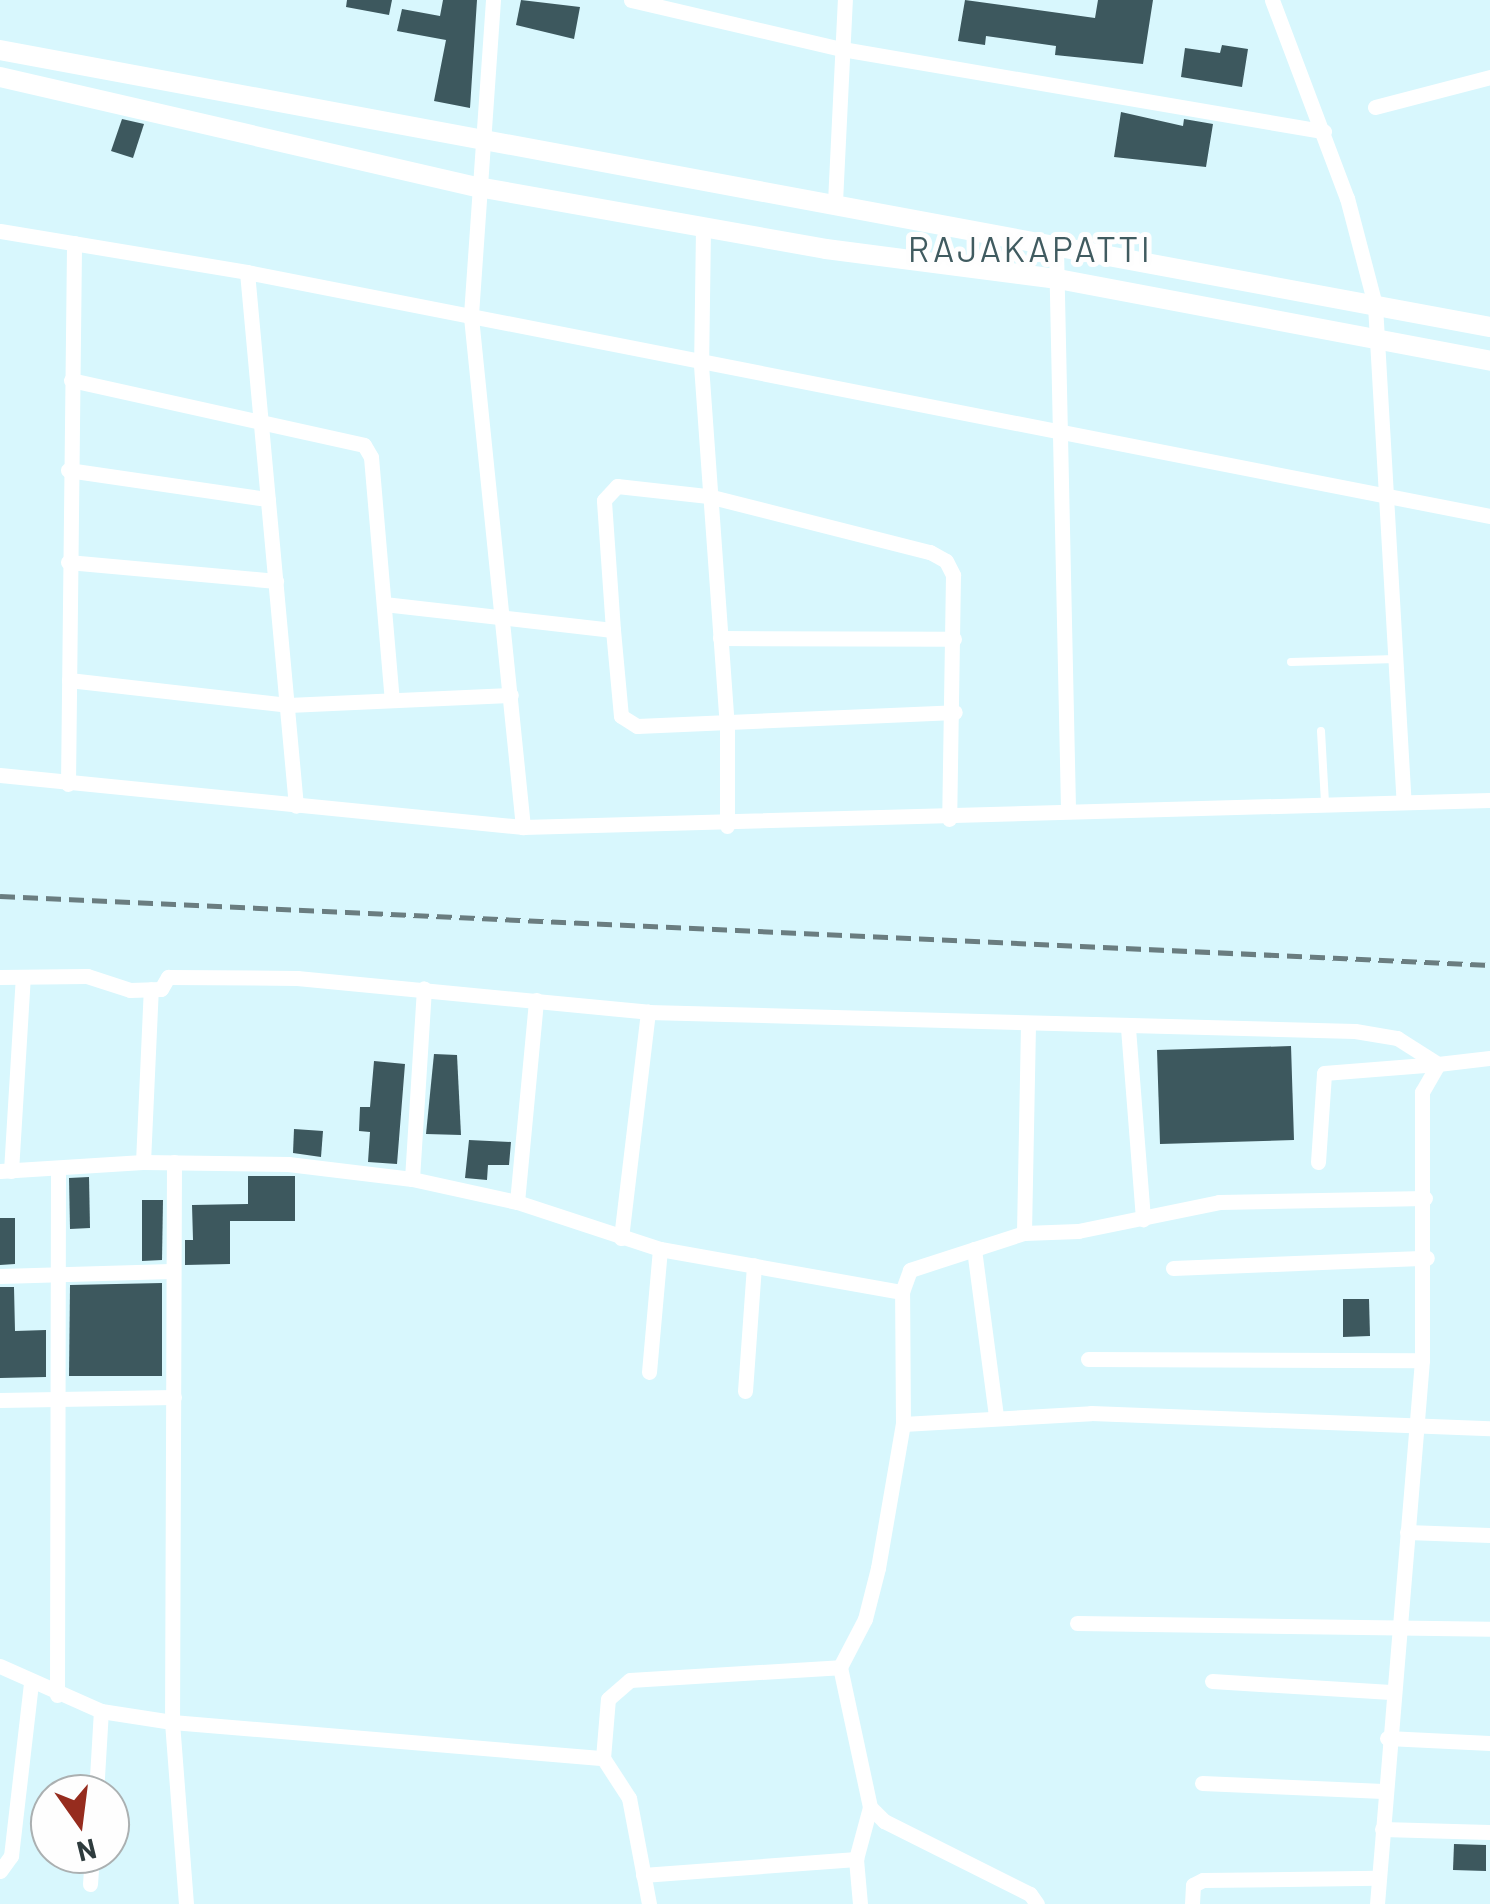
<!DOCTYPE html>
<html>
<head>
<meta charset="utf-8">
<style>
  body { margin:0 }
  #map { position:relative; width:1490px; height:1904px; overflow:hidden; background:#d8f7fd; font-family:Barlow,sans-serif }
  div>[style] { position:absolute }
  [style*='--x'] { left:calc(var(--x)*1px); top:calc(var(--y)*1px); width:calc(var(--w)*1px); rotate:calc(var(--a)*1deg) }
  .building>* { inset:0; background:#3d585e }
  .service>* { height:8px; margin:-4px; padding:0 4px; transform-origin:4px; border-radius:4px; background:#fff }
  .minor>* { height:15px; margin:-7.5px; padding:0 7.5px; transform-origin:7.5px; border-radius:7.5px; background:#fff }
  .secondary>* { height:20px; margin:-10px; padding:0 10px; transform-origin:10px; border-radius:10px; background:#fff }
  .rail>* { height:5px; margin-top:-2.5px; transform-origin:0; background:repeating-linear-gradient(90deg,#6a7d80 0 15px,transparent 0 23px) }
  span { translate:-50% -50%; white-space:nowrap; text-align:center; line-height:1.15; -webkit-text-stroke:10px #fefefe; paint-order:stroke }
  .quarter-label { font-size:35px; color:#405b60; letter-spacing:2.5px }
  .north { position:absolute; left:30px; top:1774px; width:100px; height:100px; box-sizing:border-box; background:#fefefe; border:2px solid #abb0b1; border-radius:50%; rotate:166deg; font-size:28px; font-weight:700; line-height:40px; text-align:center; color:#2e3b3d }
  .north::after { content:''; display:block; margin:auto; width:35px; height:45px; background:#962c1e; clip-path:polygon(50% 0,100% 100%,50% 72%,0 100%) }
</style>
</head>
<body>
<div id="map">
  <div class="building">
    <i style="clip-path:polygon(347px 0,392px 0,389px 15px,346px 7px)"></i>
    <i style="clip-path:polygon(443px 0,477px 0,470px 108px,434px 101px,446px 40px,397px 31px,402px 9px,440px 16px)"></i>
    <i style="clip-path:polygon(521px 0,580px 7px,574px 39px,516px 25px)"></i>
    <i style="clip-path:polygon(965px 0,1095px 18px,1098px 0,1153px 0,1143px 64px,1055px 55px,1056px 46px,986px 36px,985px 45px,958px 41px)"></i>
    <i style="clip-path:polygon(1222px 45px,1248px 49px,1242px 87px,1181px 77px,1185px 48px,1220px 53px)"></i>
    <i style="clip-path:polygon(1121px 112px,1183px 126px,1184px 119px,1213px 124px,1206px 167px,1114px 157px)"></i>
    <i style="clip-path:polygon(122px 119px,144px 124px,133px 158px,111px 151px)"></i>
    <i style="clip-path:polygon(1291px 1046px,1294px 1140px,1160px 1144px,1157px 1050px)"></i>
    <i style="clip-path:polygon(434px 1054px,457px 1055px,461px 1135px,426px 1134px)"></i>
    <i style="clip-path:polygon(374px 1061px,405px 1064px,397px 1164px,368px 1162px,370px 1132px,359px 1131px,360px 1107px,370px 1107px)"></i>
    <i style="clip-path:polygon(294px 1129px,323px 1131px,321px 1157px,293px 1153px)"></i>
    <i style="clip-path:polygon(469px 1140px,511px 1142px,509px 1165px,488px 1165px,487px 1180px,465px 1178px)"></i>
    <i style="clip-path:polygon(248px 1176px,295px 1176px,295px 1221px,230px 1221px,230px 1264px,185px 1265px,185px 1240px,193px 1240px,192px 1205px,248px 1204px)"></i>
    <i style="clip-path:polygon(89px 1177px,90px 1228px,70px 1229px,69px 1178px)"></i>
    <i style="clip-path:polygon(142px 1200px,163px 1200px,162px 1260px,142px 1261px)"></i>
    <i style="clip-path:polygon(0 1218px,15px 1218px,15px 1264px,0 1265px)"></i>
    <i style="clip-path:polygon(162px 1283px,162px 1376px,69px 1376px,70px 1285px)"></i>
    <i style="clip-path:polygon(0 1287px,14px 1287px,15px 1331px,46px 1330px,46px 1377px,0 1378px)"></i>
    <i style="clip-path:polygon(1343px 1299px,1369px 1299px,1370px 1336px,1343px 1337px)"></i>
    <i style="clip-path:polygon(1454px 1844px,1486px 1845px,1486px 1871px,1453px 1870px)"></i>
  </div>
  <div class="service">
    <i style="--x:1291;--y:662;--w:105;--a:-1.6"></i>
    <i style="--x:1321;--y:731;--w:72;--a:86.8"></i>
  </div>
  <div class="minor">
    <i style="--x:493;--y:0;--w:318;--a:94"></i>
    <i style="--x:471;--y:317;--w:513;--a:84.18"></i>
    <i style="--x:631;--y:0;--w:217;--a:13.1"></i>
    <i style="--x:842;--y:49;--w:489;--a:9.7"></i>
    <i style="--x:1272;--y:0;--w:212;--a:69.3"></i>
    <i style="--x:1347;--y:198;--w:111;--a:75.3"></i>
    <i style="--x:1375;--y:305;--w:497;--a:86.7"></i>
    <i style="--x:1375;--y:107;--w:119;--a:-14.6"></i>
    <i style="--x:835;--y:202;--w:202;--a:-87.2"></i>
    <i style="--x:703;--y:228;--w:137;--a:90.8"></i>
    <i style="--x:701;--y:365;--w:361;--a:85.9"></i>
    <i style="--x:727;--y:725;--w:101;--a:90"></i>
    <i style="--x:0;--y:231;--w:250;--a:9.4"></i>
    <i style="--x:247;--y:272;--w:1267;--a:11.11"></i>
    <i style="--x:1056;--y:249;--w:561;--a:88.77"></i>
    <i style="--x:247;--y:272;--w:536;--a:84.76"></i>
    <i style="--x:71;--y:380;--w:300;--a:12.5"></i>
    <i style="--x:364;--y:445;--w:14;--a:60"></i>
    <i style="--x:371;--y:457;--w:244;--a:85.1"></i>
    <i style="--x:68;--y:470;--w:202;--a:8.3"></i>
    <i style="--x:68;--y:562;--w:209;--a:5.2"></i>
    <i style="--x:384;--y:604;--w:230;--a:6.5"></i>
    <i style="--x:613;--y:630;--w:130;--a:-94"></i>
    <i style="--x:604;--y:500;--w:19;--a:-47"></i>
    <i style="--x:617;--y:486;--w:92;--a:6.3"></i>
    <i style="--x:708;--y:496;--w:229;--a:14.2"></i>
    <i style="--x:930;--y:552;--w:18;--a:29"></i>
    <i style="--x:946;--y:561;--w:16;--a:63"></i>
    <i style="--x:953;--y:575;--w:244;--a:90.9"></i>
    <i style="--x:613;--y:630;--w:86;--a:84.7"></i>
    <i style="--x:621;--y:716;--w:19;--a:32"></i>
    <i style="--x:637;--y:726;--w:318;--a:-2.5"></i>
    <i style="--x:720;--y:638;--w:234;--a:0.2"></i>
    <i style="--x:69;--y:680;--w:220;--a:6.5"></i>
    <i style="--x:288;--y:705;--w:223;--a:-2.6"></i>
    <i style="--x:0;--y:775;--w:526;--a:5.68"></i>
    <i style="--x:523;--y:827;--w:967;--a:-1.6"></i>
    <i style="--x:68;--y:784;--w:541;--a:-89.36"></i>
    <i style="--x:0;--y:977;--w:87;--a:-0.7"></i>
    <i style="--x:87;--y:976;--w:45;--a:18"></i>
    <i style="--x:130;--y:990;--w:31;--a:-2"></i>
    <i style="--x:161;--y:989;--w:14;--a:-60"></i>
    <i style="--x:168;--y:977;--w:129;--a:0.4"></i>
    <i style="--x:297;--y:978;--w:353;--a:5.5"></i>
    <i style="--x:648;--y:1012;--w:707;--a:1.54"></i>
    <i style="--x:1355;--y:1031;--w:43;--a:9.5"></i>
    <i style="--x:1397;--y:1038;--w:49;--a:32.4"></i>
    <i style="--x:1128;--y:1028;--w:192;--a:85.5"></i>
    <i style="--x:143;--y:1162;--w:173;--a:-87.4"></i>
    <i style="--x:174;--y:1162;--w:560;--a:90.2"></i>
    <i style="--x:172;--y:1722;--w:183;--a:85.6"></i>
    <i style="--x:1318;--y:1162;--w:89;--a:-86.1"></i>
    <i style="--x:1324;--y:1073;--w:114;--a:-4.5"></i>
    <i style="--x:0;--y:1171;--w:143;--a:-3.6"></i>
    <i style="--x:143;--y:1162;--w:145;--a:0.8"></i>
    <i style="--x:288;--y:1164;--w:125;--a:6.9"></i>
    <i style="--x:412;--y:1179;--w:107;--a:12.4"></i>
    <i style="--x:517;--y:1202;--w:151;--a:18.2"></i>
    <i style="--x:660;--y:1249;--w:246;--a:10.1"></i>
    <i style="--x:11;--y:1171;--w:194;--a:-86.5"></i>
    <i style="--x:412;--y:1179;--w:191;--a:-86.4"></i>
    <i style="--x:517;--y:1202;--w:203;--a:-84.6"></i>
    <i style="--x:1024;--y:1233;--w:207;--a:-88.9"></i>
    <i style="--x:621;--y:1238;--w:228;--a:-83.2"></i>
    <i style="--x:974;--y:1249;--w:168;--a:82.5"></i>
    <i style="--x:1173;--y:1268;--w:254;--a:-2.3"></i>
    <i style="--x:0;--y:1276;--w:171;--a:-1.7"></i>
    <i style="--x:1088;--y:1359;--w:334;--a:0.2"></i>
    <i style="--x:649;--y:1372;--w:123;--a:-84.9"></i>
    <i style="--x:745;--y:1391;--w:126;--a:-85.9"></i>
    <i style="--x:0;--y:1400;--w:174;--a:-1"></i>
    <i style="--x:903;--y:1424;--w:188;--a:-3.3"></i>
    <i style="--x:1091;--y:1413;--w:399;--a:2.2"></i>
    <i style="--x:1407;--y:1532;--w:83;--a:2.1"></i>
    <i style="--x:1077;--y:1623;--w:413;--a:0.8"></i>
    <i style="--x:0;--y:1666;--w:111;--a:24"></i>
    <i style="--x:101;--y:1711;--w:72;--a:8.8"></i>
    <i style="--x:172;--y:1722;--w:433;--a:4.8"></i>
    <i style="--x:603;--y:1758;--w:48;--a:57"></i>
    <i style="--x:629;--y:1798;--w:108;--a:79.3"></i>
    <i style="--x:840;--y:1667;--w:54;--a:-62.5"></i>
    <i style="--x:865;--y:1619;--w:53;--a:-75.7"></i>
    <i style="--x:878;--y:1568;--w:146;--a:-80.2"></i>
    <i style="--x:903;--y:1424;--w:132;--a:-90.4"></i>
    <i style="--x:902;--y:1292;--w:23;--a:-70"></i>
    <i style="--x:910;--y:1270;--w:120;--a:-18"></i>
    <i style="--x:1024;--y:1233;--w:54;--a:-2.1"></i>
    <i style="--x:1078;--y:1231;--w:144;--a:-11.6"></i>
    <i style="--x:1219;--y:1202;--w:206;--a:-1.1"></i>
    <i style="--x:1212;--y:1681;--w:179;--a:3.5"></i>
    <i style="--x:57;--y:1695;--w:524;--a:-89.89"></i>
    <i style="--x:1387;--y:1738;--w:103;--a:2.8"></i>
    <i style="--x:603;--y:1758;--w:59;--a:-85.2"></i>
    <i style="--x:608;--y:1699;--w:29;--a:-41"></i>
    <i style="--x:630;--y:1680;--w:210;--a:-3.5"></i>
    <i style="--x:840;--y:1667;--w:143;--a:77.9"></i>
    <i style="--x:870;--y:1807;--w:20;--a:45"></i>
    <i style="--x:884;--y:1821;--w:163;--a:26.6"></i>
    <i style="--x:1030;--y:1894;--w:12;--a:55"></i>
    <i style="--x:1202;--y:1783;--w:181;--a:2.5"></i>
    <i style="--x:96;--y:1794;--w:83;--a:-86.6"></i>
    <i style="--x:1382;--y:1829;--w:108;--a:1.6"></i>
    <i style="--x:0;--y:1871;--w:19;--a:-54"></i>
    <i style="--x:11;--y:1856;--w:175;--a:-83.4"></i>
    <i style="--x:643;--y:1875;--w:214;--a:-4.3"></i>
    <i style="--x:90;--y:1884;--w:30;--a:-86"></i>
    <i style="--x:860;--y:1904;--w:45;--a:-95.1"></i>
    <i style="--x:856;--y:1859;--w:54;--a:-74.9"></i>
    <i style="--x:1192;--y:1904;--w:19;--a:-87"></i>
    <i style="--x:1193;--y:1885;--w:11;--a:-27"></i>
    <i style="--x:1203;--y:1880;--w:175;--a:-0.7"></i>
    <i style="--x:1377;--y:1904;--w:546;--a:-85.27"></i>
    <i style="--x:1422;--y:1360;--w:268;--a:-90"></i>
    <i style="--x:1422;--y:1092;--w:32;--a:-60"></i>
    <i style="--x:1438;--y:1064;--w:52;--a:-6.6"></i>
  </div>
  <div class="secondary">
    <i style="--x:0;--y:50;--w:1516;--a:10.53"></i>
    <i style="--x:0;--y:77;--w:490;--a:13"></i>
    <i style="--x:478;--y:187;--w:353;--a:10.1"></i>
    <i style="--x:826;--y:249;--w:234;--a:7.4"></i>
    <i style="--x:1058;--y:279;--w:440;--a:10.7"></i>
  </div>
  <div class="rail">
    <i style="--x:0;--y:896;--w:1492;--a:2.65"></i>
  </div>
  <div class="quarter-label">
    <span style="left:1030px;top:248px">RAJAKAPATTI</span>
  </div>
  <div class="north">N</div>
</div>
</body>
</html>
